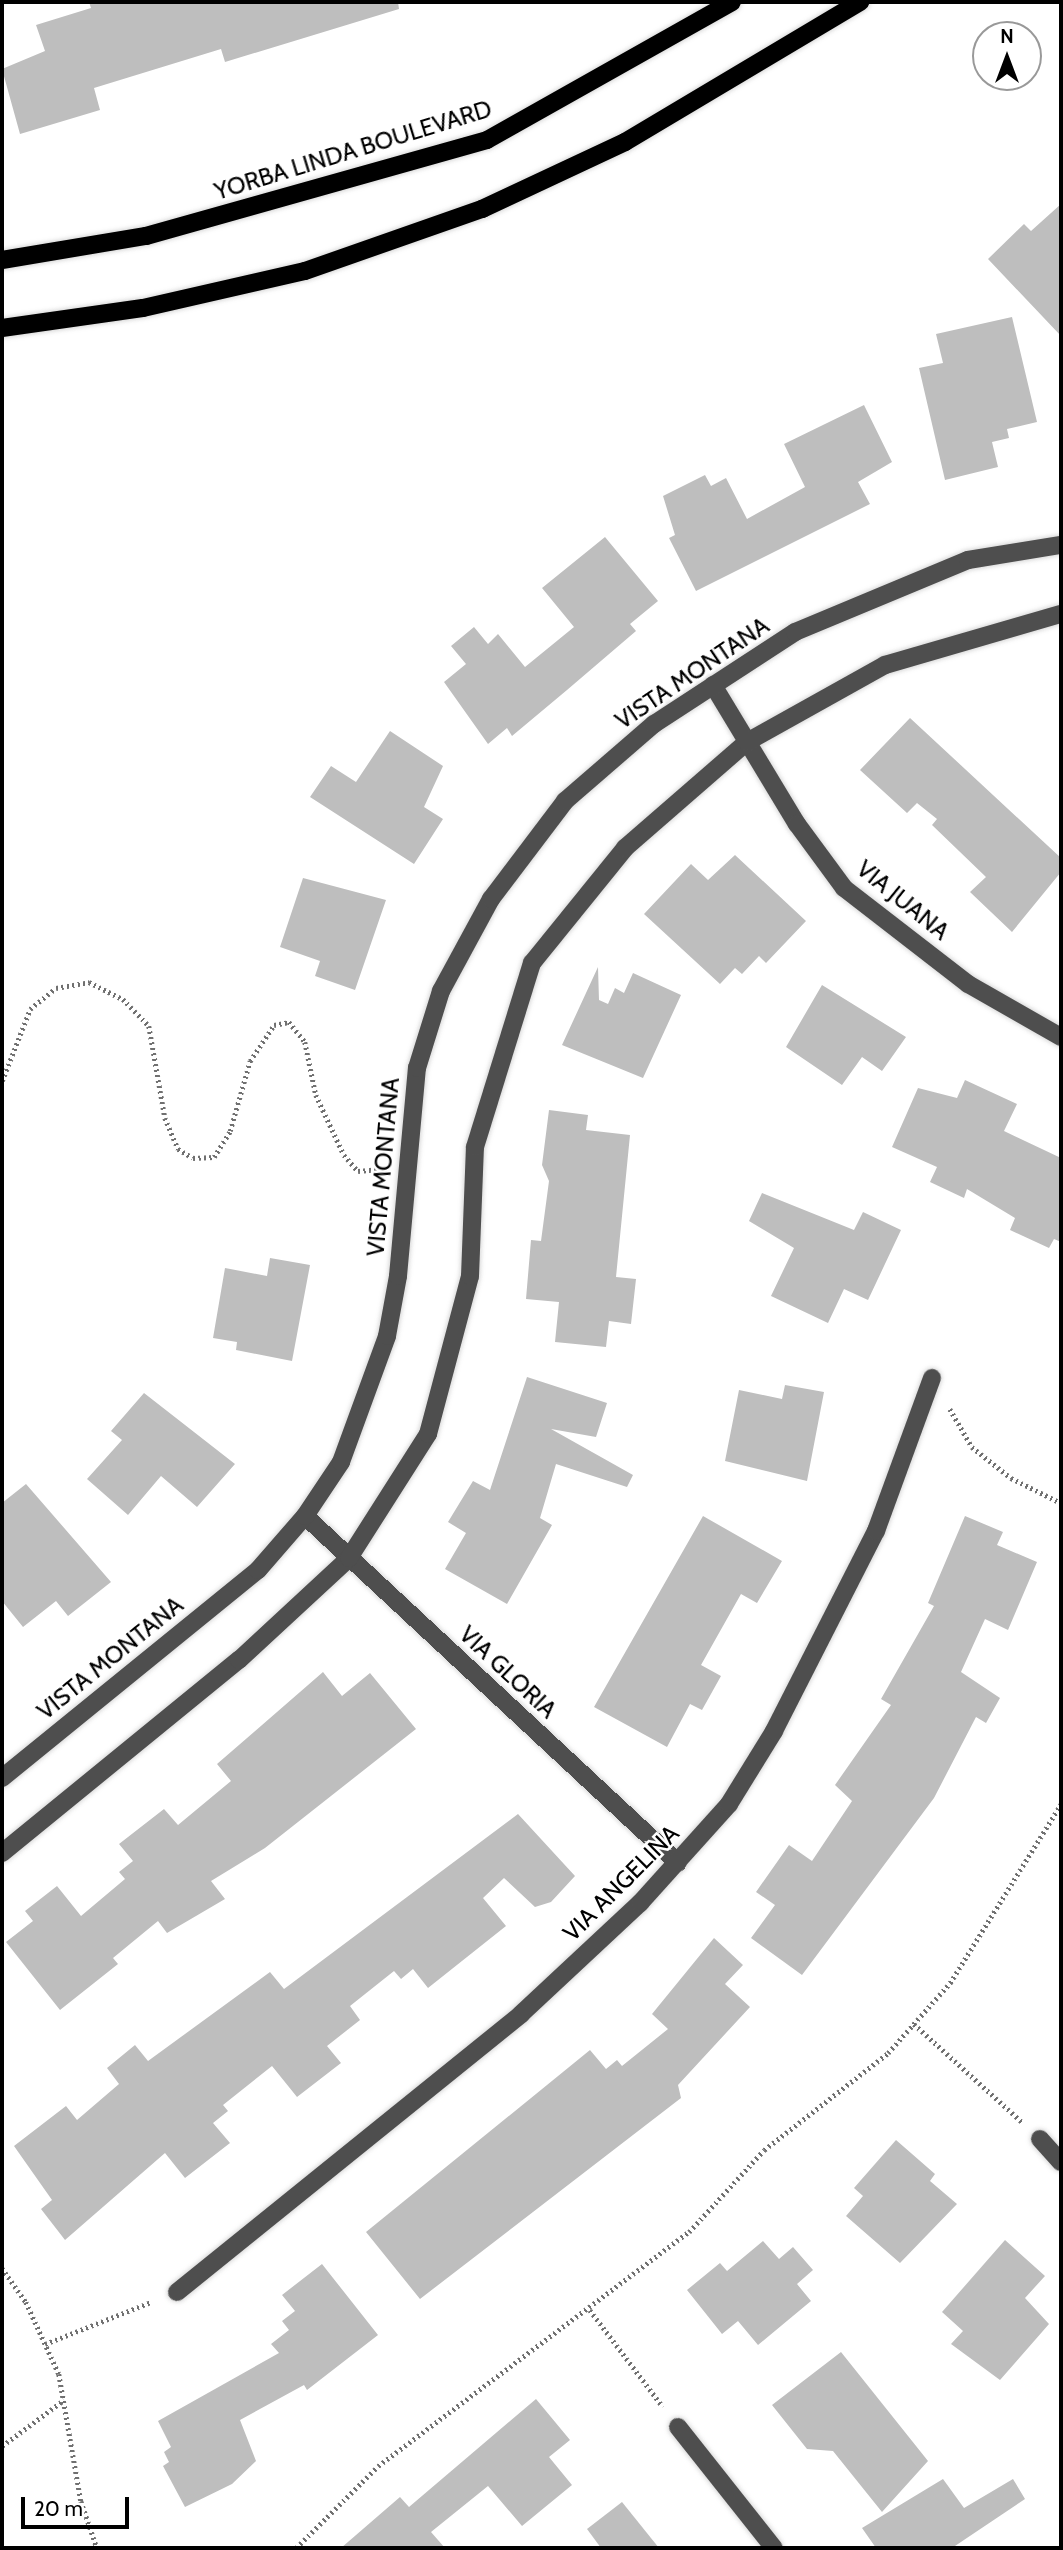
<!DOCTYPE html>
<html>
<head>
<meta charset="utf-8">
<style>
  body { margin:0 }
  #map { position:relative; width:1063px; height:2550px; overflow:hidden; background:#fff; font-family:Cabin,sans-serif }
  div>[style] { position:absolute }
  [style*='--x'] { left:calc(var(--x)*1px); top:calc(var(--y)*1px); width:calc(var(--w)*1px); rotate:calc(var(--a)*1deg) }
  .building>* { inset:0; background:#bebebe }
  .path>* { height:4.5px; margin-top:-2.25px; transform-origin:0; background:repeating-linear-gradient(90deg,#707070 0 2px,transparent 0 5.5px) }
  .roads { filter:drop-shadow(0 0 2px #dbdbdb) drop-shadow(0 0 2px #dbdbdb) }
  .minor>* { height:18px; margin:-9px; padding:0 9px; transform-origin:9px; border-radius:9px; background:#4e4e4e }
  .major>* { height:18px; margin:-9px; padding:0 9px; transform-origin:9px; border-radius:9px; background:#000 }
  span { translate:-50% -50%; white-space:nowrap; text-align:center; line-height:1.15; -webkit-text-stroke:5px #fff; paint-order:stroke }
  .street-label { font-size:24px; color:#000 }
  .frame { position:absolute; inset:0; border:4px solid #000; pointer-events:none }
  .north { position:absolute; left:972px; top:21px; width:70px; height:70px; box-sizing:border-box; background:#fff; border:2px solid #999; border-radius:50%; rotate:0deg; font-size:19px; font-weight:700; line-height:28px; text-align:center; color:#000 }
  .north::after { content:''; display:block; margin:auto; width:24px; height:32px; background:#000; clip-path:polygon(50% 0,100% 100%,50% 72%,0 100%) }
  .scale { position:absolute; left:21px; top:2497px; width:108px; height:32px; box-sizing:border-box; border:4px solid #000; border-top:0; padding-left:9px; font-size:21px; line-height:24px; white-space:nowrap; color:#000; -webkit-text-stroke:5px #fff; paint-order:stroke }
</style>
</head>
<body>
<div id="map">
  <div class="building">
    <i style="clip-path:polygon(89px 2px,398px 2px,399px 9px,225px 62px,221px 49px,94px 88px,100px 110px,20px 134px,2px 69px,45px 51px,36px 25px,91px 8px)"></i>
    <i style="clip-path:polygon(1061px 204px,1061px 336px,988px 259px,1024px 224px,1031px 231px)"></i>
    <i style="clip-path:polygon(1012px 317px,1037px 422px,1007px 429px,1009px 438px,992px 442px,998px 467px,945px 480px,919px 368px,943px 363px,936px 334px)"></i>
    <i style="clip-path:polygon(864px 405px,892px 462px,858px 482px,870px 504px,696px 591px,669px 538px,675px 535px,663px 496px,705px 475px,711px 486px,726px 478px,747px 519px,805px 487px,784px 444px)"></i>
    <i style="clip-path:polygon(605px 537px,658px 601px,630px 624px,636px 631px,567px 690px,512px 736px,507px 728px,488px 744px,444px 682px,466px 664px,451px 646px,474px 627px,488px 644px,498px 634px,525px 667px,574px 627px,542px 588px)"></i>
    <i style="clip-path:polygon(910px 718px,1061px 858px,1061px 872px,1012px 932px,970px 892px,986px 877px,932px 825px,937px 819px,917px 803px,907px 813px,860px 770px)"></i>
    <i style="clip-path:polygon(390px 731px,443px 766px,424px 807px,443px 819px,414px 864px,310px 797px,331px 766px,356px 782px)"></i>
    <i style="clip-path:polygon(735px 855px,806px 921px,766px 963px,759px 956px,742px 974px,735px 968px,720px 984px,644px 914px,691px 864px,708px 880px)"></i>
    <i style="clip-path:polygon(303px 878px,386px 900px,355px 990px,315px 976px,320px 961px,280px 947px)"></i>
    <i style="clip-path:polygon(598px 967px,599px 1000px,608px 1004px,615px 988px,624px 993px,633px 973px,681px 995px,643px 1078px,562px 1045px)"></i>
    <i style="clip-path:polygon(822px 985px,906px 1037px,882px 1071px,862px 1057px,842px 1085px,786px 1047px)"></i>
    <i style="clip-path:polygon(965px 1080px,1017px 1104px,1004px 1131px,1061px 1158px,1061px 1242px,1054px 1239px,1049px 1248px,1010px 1230px,1015px 1218px,967px 1189px,964px 1198px,930px 1182px,937px 1167px,892px 1147px,918px 1088px,957px 1098px)"></i>
    <i style="clip-path:polygon(549px 1110px,588px 1115px,586px 1130px,630px 1135px,616px 1277px,636px 1279px,631px 1324px,609px 1321px,606px 1347px,555px 1342px,559px 1302px,526px 1299px,531px 1240px,541px 1241px,549px 1181px,542px 1165px)"></i>
    <i style="clip-path:polygon(762px 1193px,854px 1230px,863px 1212px,901px 1230px,868px 1300px,844px 1289px,828px 1323px,771px 1296px,794px 1248px,749px 1221px)"></i>
    <i style="clip-path:polygon(270px 1258px,310px 1265px,292px 1361px,236px 1350px,237px 1342px,213px 1338px,225px 1268px,267px 1276px)"></i>
    <i style="clip-path:polygon(527px 1377px,607px 1403px,596px 1437px,551px 1429px,633px 1475px,627px 1487px,556px 1464px,540px 1518px,552px 1525px,507px 1604px,445px 1569px,466px 1533px,448px 1522px,473px 1481px,490px 1490px)"></i>
    <i style="clip-path:polygon(785px 1385px,824px 1392px,807px 1481px,725px 1461px,739px 1390px,782px 1399px)"></i>
    <i style="clip-path:polygon(144px 1393px,235px 1464px,197px 1507px,161px 1476px,128px 1515px,87px 1479px,122px 1440px,111px 1431px)"></i>
    <i style="clip-path:polygon(26px 1484px,111px 1582px,68px 1616px,56px 1601px,23px 1627px,2px 1601px,2px 1503px)"></i>
    <i style="clip-path:polygon(703px 1516px,782px 1561px,757px 1603px,741px 1594px,701px 1665px,721px 1676px,702px 1710px,690px 1704px,667px 1747px,594px 1707px)"></i>
    <i style="clip-path:polygon(965px 1516px,1003px 1532px,997px 1545px,1037px 1562px,1008px 1630px,985px 1619px,961px 1672px,1000px 1698px,986px 1723px,976px 1717px,934px 1798px,802px 1975px,751px 1938px,775px 1905px,756px 1892px,789px 1845px,812px 1861px,852px 1801px,835px 1785px,891px 1705px,881px 1699px,934px 1606px,928px 1603px)"></i>
    <i style="clip-path:polygon(323px 1672px,342px 1696px,370px 1673px,416px 1729px,265px 1848px,211px 1881px,225px 1899px,167px 1933px,158px 1921px,113px 1958px,118px 1964px,60px 2010px,6px 1942px,33px 1921px,25px 1911px,57px 1886px,81px 1916px,125px 1879px,119px 1872px,133px 1861px,119px 1844px,164px 1809px,178px 1825px,231px 1781px,217px 1764px)"></i>
    <i style="clip-path:polygon(518px 1814px,575px 1876px,551px 1902px,535px 1907px,504px 1878px,483px 1898px,506px 1926px,428px 1988px,413px 1969px,401px 1979px,394px 1971px,350px 2006px,360px 2020px,327px 2046px,341px 2063px,297px 2097px,272px 2066px,223px 2105px,228px 2111px,213px 2123px,230px 2143px,185px 2178px,165px 2153px,65px 2240px,41px 2209px,52px 2200px,14px 2146px,66px 2106px,77px 2120px,119px 2084px,107px 2068px,135px 2045px,148px 2061px,270px 1972px,284px 1989px)"></i>
    <i style="clip-path:polygon(714px 1938px,743px 1965px,725px 1984px,750px 2007px,678px 2085px,681px 2098px,420px 2299px,366px 2232px,590px 2050px,606px 2069px,617px 2060px,622px 2066px,668px 2029px,652px 2014px)"></i>
    <i style="clip-path:polygon(896px 2140px,935px 2174px,930px 2181px,957px 2204px,900px 2263px,846px 2216px,863px 2196px,854px 2188px)"></i>
    <i style="clip-path:polygon(1005px 2240px,1045px 2276px,1025px 2298px,1049px 2324px,1000px 2380px,951px 2344px,963px 2331px,942px 2312px)"></i>
    <i style="clip-path:polygon(763px 2241px,779px 2259px,793px 2247px,813px 2270px,797px 2284px,811px 2301px,758px 2345px,738px 2321px,722px 2334px,687px 2290px,720px 2263px,727px 2271px)"></i>
    <i style="clip-path:polygon(322px 2264px,378px 2335px,307px 2390px,304px 2385px,240px 2420px,256px 2461px,232px 2484px,185px 2507px,163px 2466px,169px 2462px,164px 2452px,171px 2447px,158px 2421px,279px 2353px,271px 2344px,289px 2330px,282px 2321px,295px 2311px,282px 2295px)"></i>
    <i style="clip-path:polygon(841px 2352px,928px 2461px,882px 2512px,833px 2451px,807px 2449px,772px 2405px)"></i>
    <i style="clip-path:polygon(536px 2399px,570px 2440px,549px 2457px,572px 2485px,522px 2526px,488px 2486px,431px 2532px,445px 2548px,341px 2548px,400px 2497px,409px 2507px)"></i>
    <i style="clip-path:polygon(943px 2479px,964px 2508px,1013px 2479px,1025px 2499px,952px 2548px,876px 2548px,862px 2528px)"></i>
    <i style="clip-path:polygon(622px 2502px,659px 2548px,601px 2548px,587px 2529px)"></i>
  </div>
  <div class="path">
    <i style="--x:2;--y:1081;--w:77;--a:-68.7"></i>
    <i style="--x:30;--y:1009;--w:33;--a:-39"></i>
    <i style="--x:56;--y:988;--w:34;--a:-10"></i>
    <i style="--x:89;--y:982;--w:38;--a:27"></i>
    <i style="--x:123;--y:999;--w:37;--a:46"></i>
    <i style="--x:149;--y:1026;--w:93;--a:80.1"></i>
    <i style="--x:165;--y:1118;--w:34;--a:67"></i>
    <i style="--x:178;--y:1149;--w:17;--a:31"></i>
    <i style="--x:193;--y:1158;--w:21;--a:-3"></i>
    <i style="--x:214;--y:1157;--w:31;--a:-58"></i>
    <i style="--x:230;--y:1131;--w:73;--a:-74.1"></i>
    <i style="--x:250;--y:1061;--w:43;--a:-56.3"></i>
    <i style="--x:274;--y:1025;--w:15;--a:-11"></i>
    <i style="--x:289;--y:1022;--w:26;--a:51"></i>
    <i style="--x:305;--y:1042;--w:54;--a:78.3"></i>
    <i style="--x:316;--y:1095;--w:66;--a:65"></i>
    <i style="--x:344;--y:1155;--w:21;--a:49"></i>
    <i style="--x:358;--y:1171;--w:23;--a:-5"></i>
    <i style="--x:950;--y:1409;--w:44;--a:59.9"></i>
    <i style="--x:972;--y:1447;--w:50;--a:38.5"></i>
    <i style="--x:1011;--y:1478;--w:56;--a:26.6"></i>
    <i style="--x:914;--y:2024;--w:146;--a:42.2"></i>
    <i style="--x:2;--y:2268;--w:42;--a:54.8"></i>
    <i style="--x:26;--y:2302;--w:79;--a:65.4"></i>
    <i style="--x:59;--y:2374;--w:129;--a:80.2"></i>
    <i style="--x:81;--y:2501;--w:50;--a:71.2"></i>
    <i style="--x:590;--y:2310;--w:121;--a:53"></i>
    <i style="--x:45;--y:2344;--w:114;--a:-21.6"></i>
    <i style="--x:2;--y:2446;--w:77;--a:-36.6"></i>
    <i style="--x:296;--y:2548;--w:116;--a:-45"></i>
    <i style="--x:378;--y:2466;--w:389;--a:-37"></i>
    <i style="--x:689;--y:2232;--w:111;--a:-47.6"></i>
    <i style="--x:764;--y:2150;--w:157;--a:-38"></i>
    <i style="--x:888;--y:2053;--w:94;--a:-48.5"></i>
    <i style="--x:950;--y:1983;--w:211;--a:-58.2"></i>
  </div>
  <div class="roads">
    <div class="minor">
      <i style="--x:713;--y:685;--w:162;--a:58.9"></i>
      <i style="--x:797;--y:824;--w:79;--a:53.7"></i>
      <i style="--x:844;--y:888;--w:157;--a:37.7"></i>
      <i style="--x:968;--y:984;--w:107;--a:29.7"></i>
      <i style="--x:305;--y:1516;--w:509;--a:42.93"></i>
      <i style="--x:2;--y:1778;--w:330;--a:-39.1"></i>
      <i style="--x:258;--y:1570;--w:72;--a:-49"></i>
      <i style="--x:305;--y:1516;--w:65;--a:-56.3"></i>
      <i style="--x:341;--y:1462;--w:134;--a:-69.9"></i>
      <i style="--x:387;--y:1336;--w:61;--a:-79.6"></i>
      <i style="--x:398;--y:1276;--w:209;--a:-84.8"></i>
      <i style="--x:417;--y:1068;--w:81;--a:-72.7"></i>
      <i style="--x:441;--y:991;--w:105;--a:-61.5"></i>
      <i style="--x:491;--y:899;--w:123;--a:-52.9"></i>
      <i style="--x:565;--y:801;--w:118;--a:-40.9"></i>
      <i style="--x:654;--y:724;--w:168;--a:-33.1"></i>
      <i style="--x:795;--y:632;--w:187;--a:-22.6"></i>
      <i style="--x:968;--y:560;--w:94;--a:-9.2"></i>
      <i style="--x:2;--y:1853;--w:306;--a:-39.2"></i>
      <i style="--x:239;--y:1660;--w:150;--a:-42.8"></i>
      <i style="--x:349;--y:1558;--w:147;--a:-57.5"></i>
      <i style="--x:428;--y:1434;--w:163;--a:-75.1"></i>
      <i style="--x:470;--y:1276;--w:129;--a:-87.8"></i>
      <i style="--x:475;--y:1147;--w:193;--a:-72.8"></i>
      <i style="--x:532;--y:963;--w:148;--a:-51"></i>
      <i style="--x:625;--y:848;--w:162;--a:-41"></i>
      <i style="--x:747;--y:742;--w:158;--a:-29.2"></i>
      <i style="--x:885;--y:665;--w:183;--a:-16.2"></i>
      <i style="--x:1040;--y:2139;--w:31;--a:48"></i>
      <i style="--x:177;--y:2292;--w:442;--a:-38.9"></i>
      <i style="--x:521;--y:2014;--w:163;--a:-43"></i>
      <i style="--x:640;--y:1903;--w:133;--a:-48"></i>
      <i style="--x:729;--y:1804;--w:86;--a:-58.3"></i>
      <i style="--x:774;--y:1731;--w:225;--a:-63"></i>
      <i style="--x:876;--y:1531;--w:163;--a:-69.9"></i>
      <i style="--x:678;--y:2427;--w:154;--a:51.6"></i>
    </div>
    <div class="major">
      <i style="--x:2;--y:260;--w:146;--a:-9.5"></i>
      <i style="--x:146;--y:236;--w:354;--a:-15.7"></i>
      <i style="--x:487;--y:140;--w:281;--a:-29.4"></i>
      <i style="--x:2;--y:328;--w:142;--a:-8.1"></i>
      <i style="--x:143;--y:308;--w:166;--a:-12.9"></i>
      <i style="--x:305;--y:271;--w:188;--a:-19.3"></i>
      <i style="--x:482;--y:209;--w:158;--a:-25.1"></i>
      <i style="--x:625;--y:142;--w:274;--a:-30.8"></i>
    </div>
  </div>
  <div class="street-label">
    <span style="left:353px;top:150px;rotate:-17deg">YORBA LINDA BOULEVARD</span>
    <span style="left:692px;top:673px;rotate:-34deg">VISTA MONTANA</span>
    <span style="left:903px;top:900px;rotate:39deg">VIA JUANA</span>
    <span style="left:383px;top:1167px;rotate:-85deg">VISTA MONTANA</span>
    <span style="left:110px;top:1658px;rotate:-39deg">VISTA MONTANA</span>
    <span style="left:508px;top:1672px;rotate:43deg">VIA GLORIA</span>
    <span style="left:621px;top:1883px;rotate:-45deg">VIA ANGELINA</span>
  </div>
  <div class="frame"></div>
  <div class="north">N</div>
  <div class="scale">20 m</div>
</div>
</body>
</html>
